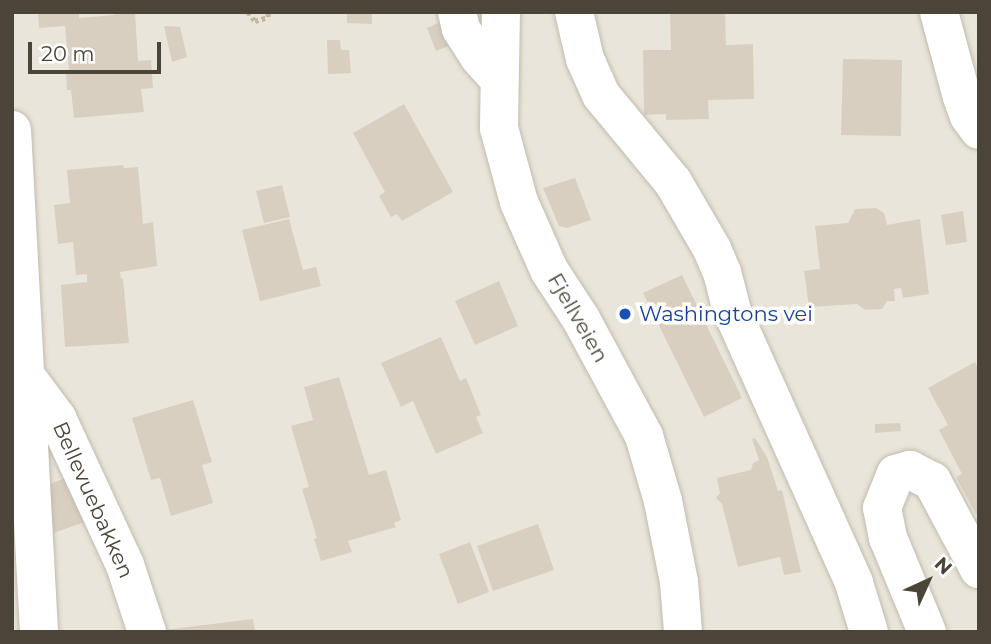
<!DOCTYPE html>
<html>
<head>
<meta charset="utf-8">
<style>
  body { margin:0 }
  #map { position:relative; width:991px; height:644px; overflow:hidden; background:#f6f3ec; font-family:Montserrat,sans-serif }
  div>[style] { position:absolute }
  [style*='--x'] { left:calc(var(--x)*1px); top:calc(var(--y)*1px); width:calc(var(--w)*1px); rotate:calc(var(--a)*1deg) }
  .residential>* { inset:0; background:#eae5da }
  .building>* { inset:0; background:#d8cfc1 }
  .path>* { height:4.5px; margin-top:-2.25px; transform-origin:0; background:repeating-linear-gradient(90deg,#c4b79f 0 3.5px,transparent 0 7px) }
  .roads { filter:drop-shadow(0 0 2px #c2bbae) drop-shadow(0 0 2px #c2bbae) }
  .minor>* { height:38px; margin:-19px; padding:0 19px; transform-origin:19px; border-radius:19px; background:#fff }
  .dots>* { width:19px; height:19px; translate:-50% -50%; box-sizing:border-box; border:4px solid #fff; border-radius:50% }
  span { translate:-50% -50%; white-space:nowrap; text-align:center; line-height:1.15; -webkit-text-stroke:7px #fff; paint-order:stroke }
  .transit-label { font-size:21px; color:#164399 }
  .left { translate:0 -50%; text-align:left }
  .street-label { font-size:21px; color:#4b4439 }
  .frame { position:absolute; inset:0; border:14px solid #4b4439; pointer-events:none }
  .north { position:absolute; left:893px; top:546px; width:70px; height:70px; -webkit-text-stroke:5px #fff; paint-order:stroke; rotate:45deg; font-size:19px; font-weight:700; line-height:28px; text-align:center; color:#4b4439 }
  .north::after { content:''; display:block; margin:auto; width:24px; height:32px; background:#4b4439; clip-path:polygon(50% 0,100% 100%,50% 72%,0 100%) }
  .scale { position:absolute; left:28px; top:42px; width:133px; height:32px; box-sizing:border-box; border:4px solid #4b4439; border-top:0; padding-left:9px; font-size:21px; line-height:24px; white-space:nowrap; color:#4b4439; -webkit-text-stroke:5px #fff; paint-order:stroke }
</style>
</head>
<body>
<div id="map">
  <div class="residential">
    <i style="clip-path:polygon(12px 12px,979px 12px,979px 632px,12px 632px)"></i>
  </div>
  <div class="building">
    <i style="clip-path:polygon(38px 12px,79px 12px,79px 18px,114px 15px,114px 12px,135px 13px,138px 61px,151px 60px,153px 88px,141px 89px,144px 112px,74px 118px,71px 90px,67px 90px,66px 71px,69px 70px,65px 26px,39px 28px)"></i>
    <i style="clip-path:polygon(347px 12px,372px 12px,372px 24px,347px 23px)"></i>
    <i style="clip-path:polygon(670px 12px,725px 12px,726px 45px,753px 44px,754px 99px,708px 100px,709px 119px,666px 120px,666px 114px,644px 115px,643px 50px,671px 50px)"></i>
    <i style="clip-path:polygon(441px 22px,451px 45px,436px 51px,427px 28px)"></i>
    <i style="clip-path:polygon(164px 26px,180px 27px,187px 57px,172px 62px)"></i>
    <i style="clip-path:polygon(327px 40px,340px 40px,341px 50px,349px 50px,351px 73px,328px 74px)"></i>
    <i style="clip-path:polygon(843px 59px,902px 60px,901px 136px,841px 135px)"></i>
    <i style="clip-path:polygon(404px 104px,453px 192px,402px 221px,397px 214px,391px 217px,379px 196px,385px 192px,353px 133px)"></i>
    <i style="clip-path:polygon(123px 165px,124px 168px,138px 167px,143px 224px,153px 222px,157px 266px,120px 272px,121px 279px,123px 278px,129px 343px,65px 347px,61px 285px,87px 282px,87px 274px,76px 275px,73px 242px,58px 244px,54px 205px,70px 203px,67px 170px)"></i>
    <i style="clip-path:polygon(575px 178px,591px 220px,567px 228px,559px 226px,543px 188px)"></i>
    <i style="clip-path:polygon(282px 185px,290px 217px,264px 223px,256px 191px)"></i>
    <i style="clip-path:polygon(876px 208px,884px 213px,887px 225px,920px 219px,929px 294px,903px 298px,901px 288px,894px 289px,895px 301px,887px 301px,882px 309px,865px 310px,857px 304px,809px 307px,804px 271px,820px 269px,815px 226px,848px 223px,855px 209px)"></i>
    <i style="clip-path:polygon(963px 211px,967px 242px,946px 245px,941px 215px)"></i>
    <i style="clip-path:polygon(289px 219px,303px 270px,316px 267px,321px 286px,260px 301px,242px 230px)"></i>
    <i style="clip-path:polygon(682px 275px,742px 398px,704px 417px,643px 293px)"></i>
    <i style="clip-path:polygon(499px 281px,518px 326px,475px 345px,455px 301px)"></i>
    <i style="clip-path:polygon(441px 337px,460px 381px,466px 378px,481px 415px,476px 417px,483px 433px,436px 454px,413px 401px,401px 407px,381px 363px)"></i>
    <i style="clip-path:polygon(975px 362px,979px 370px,979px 513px,976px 514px,956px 477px,962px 474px,939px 430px,948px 425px,928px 388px)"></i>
    <i style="clip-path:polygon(339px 377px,369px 475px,386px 470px,401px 520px,394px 523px,396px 527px,348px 541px,352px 552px,321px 561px,314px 539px,317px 538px,302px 489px,309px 487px,291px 426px,313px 420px,304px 387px)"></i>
    <i style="clip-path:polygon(193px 400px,212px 462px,202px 465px,213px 503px,171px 516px,160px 478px,151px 480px,132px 418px)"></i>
    <i style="clip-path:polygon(900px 423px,901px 431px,875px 433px,875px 424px)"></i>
    <i style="clip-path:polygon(755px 438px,767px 457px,778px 491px,782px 490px,801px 572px,784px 575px,780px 557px,738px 567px,722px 504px,716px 498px,720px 493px,717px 478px,751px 470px,753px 463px,759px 460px,752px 439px)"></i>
    <i style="clip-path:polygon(67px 477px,87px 521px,51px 534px,46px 486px)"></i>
    <i style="clip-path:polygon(538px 524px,554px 570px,493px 591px,477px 546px)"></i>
    <i style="clip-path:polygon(470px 542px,489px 592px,458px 604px,439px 554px)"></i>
    <i style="clip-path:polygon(253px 619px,255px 632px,164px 632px,164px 630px)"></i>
  </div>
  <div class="path">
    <i style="--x:248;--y:12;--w:11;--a:52"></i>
    <i style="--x:255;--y:21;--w:14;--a:-17"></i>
    <i style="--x:268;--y:17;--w:5;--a:-90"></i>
  </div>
  <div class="roads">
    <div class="minor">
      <i style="--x:457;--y:12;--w:17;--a:77"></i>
      <i style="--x:461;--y:29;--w:33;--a:57"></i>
      <i style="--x:479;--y:57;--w:27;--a:48"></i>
      <i style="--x:501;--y:12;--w:116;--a:91"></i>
      <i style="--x:499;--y:128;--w:77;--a:74.9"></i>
      <i style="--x:519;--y:202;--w:74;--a:66.2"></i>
      <i style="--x:549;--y:270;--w:59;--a:56.9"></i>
      <i style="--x:581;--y:319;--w:133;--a:61.7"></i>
      <i style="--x:644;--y:436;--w:68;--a:73.7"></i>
      <i style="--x:663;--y:501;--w:83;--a:78.8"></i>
      <i style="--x:679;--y:582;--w:50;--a:85.4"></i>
      <i style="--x:574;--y:12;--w:48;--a:76.8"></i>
      <i style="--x:585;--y:59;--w:39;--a:66"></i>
      <i style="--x:601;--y:95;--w:113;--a:50.4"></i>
      <i style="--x:673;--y:182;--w:78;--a:59.8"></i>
      <i style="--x:712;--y:249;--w:25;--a:67"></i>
      <i style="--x:722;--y:272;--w:40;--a:75.6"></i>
      <i style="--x:732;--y:311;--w:298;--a:65.8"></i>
      <i style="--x:854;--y:583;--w:51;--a:73"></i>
      <i style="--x:939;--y:12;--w:88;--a:74.9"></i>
      <i style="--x:962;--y:97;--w:20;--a:70"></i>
      <i style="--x:969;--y:116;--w:17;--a:54"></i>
      <i style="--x:12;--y:130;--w:503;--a:86.92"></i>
      <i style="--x:25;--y:375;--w:54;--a:53.3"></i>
      <i style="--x:57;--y:418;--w:162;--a:65.2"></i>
      <i style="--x:125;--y:565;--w:71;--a:71.8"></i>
      <i style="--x:927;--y:632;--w:102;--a:-112.5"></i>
      <i style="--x:888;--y:538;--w:31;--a:-101"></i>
      <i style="--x:882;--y:508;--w:37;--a:-68"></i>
      <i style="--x:896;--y:474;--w:15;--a:-16"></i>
      <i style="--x:910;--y:470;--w:25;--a:27"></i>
      <i style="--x:932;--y:481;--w:100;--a:61.9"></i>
    </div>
  </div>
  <div class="dots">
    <i style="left:625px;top:314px;background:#1a4fb4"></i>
  </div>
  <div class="transit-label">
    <span class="left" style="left:639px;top:314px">Washingtons vei</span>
  </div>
  <div class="street-label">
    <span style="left:578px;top:318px;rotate:60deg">Fjellveien</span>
    <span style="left:93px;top:500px;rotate:66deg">Bellevuebakken</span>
  </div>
  <div class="frame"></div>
  <div class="north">N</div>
  <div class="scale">20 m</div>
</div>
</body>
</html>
